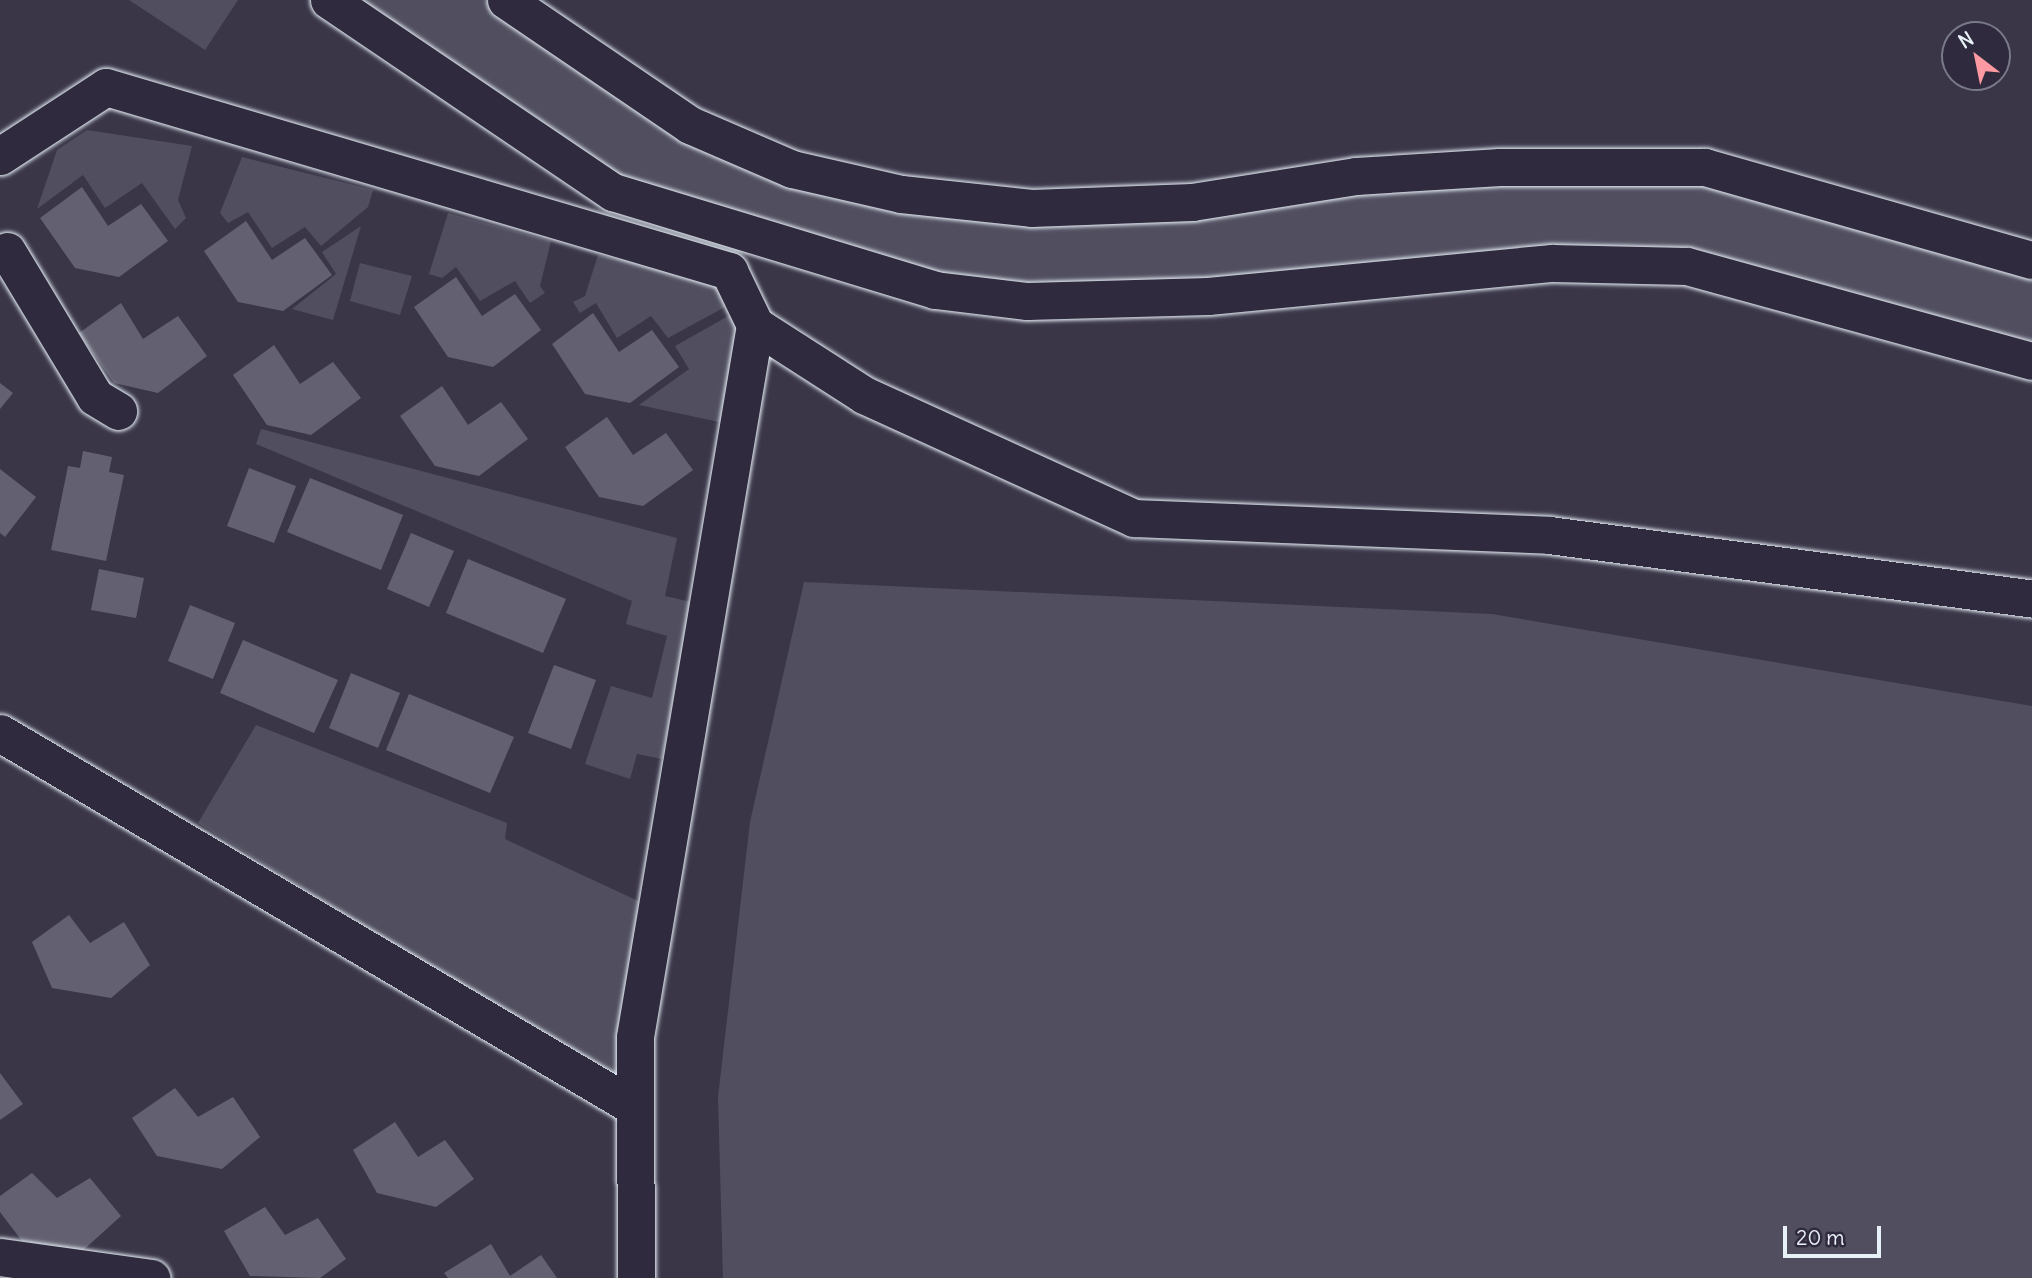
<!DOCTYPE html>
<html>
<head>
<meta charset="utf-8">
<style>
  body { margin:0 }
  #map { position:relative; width:2032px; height:1278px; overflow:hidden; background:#3a3648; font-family:Delius,sans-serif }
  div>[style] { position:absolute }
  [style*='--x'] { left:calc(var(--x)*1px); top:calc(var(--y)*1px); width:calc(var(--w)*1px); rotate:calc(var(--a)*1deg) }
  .green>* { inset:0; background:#504e5f }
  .building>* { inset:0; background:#636171 }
  .roads { filter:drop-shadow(0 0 2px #e8f1f8) drop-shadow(0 0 2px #e8f1f8) }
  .minor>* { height:37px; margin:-18.5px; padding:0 18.5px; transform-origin:18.5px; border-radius:18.5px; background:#2f2a3d }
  span { translate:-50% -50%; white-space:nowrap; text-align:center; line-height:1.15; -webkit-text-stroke:7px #2f2a3d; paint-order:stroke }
  .north { position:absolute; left:1941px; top:21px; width:70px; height:70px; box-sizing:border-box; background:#2f2a3d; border:2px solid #797a88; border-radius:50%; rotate:328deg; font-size:19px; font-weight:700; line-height:28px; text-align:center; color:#e8f1f8 }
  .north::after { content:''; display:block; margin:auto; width:24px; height:32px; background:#ff9aa2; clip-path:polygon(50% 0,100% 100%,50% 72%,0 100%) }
  .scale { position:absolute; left:1783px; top:1226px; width:98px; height:32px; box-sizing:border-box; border:4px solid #e8f1f8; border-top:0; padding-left:9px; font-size:21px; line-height:24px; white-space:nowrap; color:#e8f1f8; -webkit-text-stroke:5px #2f2a3d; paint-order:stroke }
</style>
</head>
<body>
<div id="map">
  <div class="green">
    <i style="clip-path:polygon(129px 0,238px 0,205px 50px)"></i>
    <i style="clip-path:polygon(357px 0,485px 0,662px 120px,929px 208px,1408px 184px,1702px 180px,2032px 272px,2032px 345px,1695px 255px,1024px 290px,933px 275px,618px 178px)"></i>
    <i style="clip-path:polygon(87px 130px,192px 146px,178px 200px,186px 218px,175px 229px,142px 183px,105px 208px,83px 175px,37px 209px,57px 150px)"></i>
    <i style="clip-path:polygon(242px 157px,373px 190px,368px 207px,321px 246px,305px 227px,272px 248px,248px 212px,228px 223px,220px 213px)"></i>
    <i style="clip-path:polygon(448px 213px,551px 241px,540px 286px,545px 293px,530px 303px,515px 281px,480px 301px,456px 267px,442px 278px,429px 274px)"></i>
    <i style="clip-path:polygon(361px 226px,333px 320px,292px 309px,336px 274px,322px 252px)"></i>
    <i style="clip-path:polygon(598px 255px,729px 281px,736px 301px,668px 338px,651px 316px,617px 338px,596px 303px,580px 313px,573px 302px,585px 296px)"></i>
    <i style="clip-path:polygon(360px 263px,412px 276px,400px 315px,350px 301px)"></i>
    <i style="clip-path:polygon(739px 310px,724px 423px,639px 405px,689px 369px,675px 346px)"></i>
    <i style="clip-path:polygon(261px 429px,677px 538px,665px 596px,691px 602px,662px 759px,637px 754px,630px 779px,585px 764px,611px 686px,652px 698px,667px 636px,626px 624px,632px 601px,256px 444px)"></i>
    <i style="clip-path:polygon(804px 582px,1492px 614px,2032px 706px,2032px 1278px,723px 1278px,718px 1097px,750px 822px)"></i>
    <i style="clip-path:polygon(256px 725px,507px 823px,505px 839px,649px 906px,620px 1084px,198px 823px)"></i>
  </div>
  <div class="building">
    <i style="clip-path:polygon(82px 187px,108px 226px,141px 204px,168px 241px,119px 277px,75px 268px,40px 218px)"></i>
    <i style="clip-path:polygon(246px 221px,272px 260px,305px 238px,332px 275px,283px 311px,238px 302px,204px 251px)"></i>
    <i style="clip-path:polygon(456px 277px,482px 316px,515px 294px,541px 330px,493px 367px,448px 357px,414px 307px)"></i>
    <i style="clip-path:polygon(121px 303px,143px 339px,178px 316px,207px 356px,158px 393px,114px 383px,79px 333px)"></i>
    <i style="clip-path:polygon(593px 313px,619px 352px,652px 330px,679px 367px,630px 403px,585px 394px,552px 344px)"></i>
    <i style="clip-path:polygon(274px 345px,300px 384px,333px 362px,361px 398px,311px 435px,267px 425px,233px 375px)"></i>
    <i style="clip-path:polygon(0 383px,13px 393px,0 409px)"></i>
    <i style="clip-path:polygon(442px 386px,468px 425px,501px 402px,528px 439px,479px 476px,435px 466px,400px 416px)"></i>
    <i style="clip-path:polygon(607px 417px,633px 455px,666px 433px,693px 470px,643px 506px,599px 497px,565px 447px)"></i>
    <i style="clip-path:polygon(83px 451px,112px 457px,109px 472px,124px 475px,106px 561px,51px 550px,68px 466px,80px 468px)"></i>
    <i style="clip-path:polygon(249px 468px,296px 486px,274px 543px,227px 526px)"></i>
    <i style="clip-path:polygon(0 469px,36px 497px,5px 537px,0 533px)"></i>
    <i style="clip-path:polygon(310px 478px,403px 515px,381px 570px,287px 532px)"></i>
    <i style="clip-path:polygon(411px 533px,454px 551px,429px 607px,387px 589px)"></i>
    <i style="clip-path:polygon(468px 559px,566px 599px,543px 653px,446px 613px)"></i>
    <i style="clip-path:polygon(99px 569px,144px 578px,136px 618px,91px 610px)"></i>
    <i style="clip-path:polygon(190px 605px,235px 623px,213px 679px,168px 661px)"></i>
    <i style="clip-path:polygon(243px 640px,338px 680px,314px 733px,220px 693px)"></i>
    <i style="clip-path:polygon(554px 665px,596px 680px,571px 749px,528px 733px)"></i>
    <i style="clip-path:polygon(351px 673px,400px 693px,378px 748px,329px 728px)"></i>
    <i style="clip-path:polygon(409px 694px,514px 737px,490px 793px,386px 750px)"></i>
    <i style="clip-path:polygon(69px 915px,90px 943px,124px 922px,150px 965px,111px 998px,52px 988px,32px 942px)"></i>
    <i style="clip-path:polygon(0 1073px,23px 1104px,0 1120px)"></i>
    <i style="clip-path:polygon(175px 1088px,198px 1117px,233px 1097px,260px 1137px,222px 1169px,157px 1156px,132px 1118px)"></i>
    <i style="clip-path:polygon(395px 1122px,418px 1157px,445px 1140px,474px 1179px,436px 1207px,377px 1193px,353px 1150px)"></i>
    <i style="clip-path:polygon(32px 1173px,57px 1198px,90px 1178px,121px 1216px,79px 1254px,22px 1241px,0 1212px,0 1196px)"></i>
    <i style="clip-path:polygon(265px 1207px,285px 1235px,318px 1218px,346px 1259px,320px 1278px,250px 1276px,224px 1231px)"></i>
    <i style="clip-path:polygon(491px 1244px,510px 1276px,541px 1255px,557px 1278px,448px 1278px,444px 1273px)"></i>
  </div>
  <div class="roads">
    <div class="minor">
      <i style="--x:329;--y:0;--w:343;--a:34.1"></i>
      <i style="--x:613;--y:192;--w:337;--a:16.9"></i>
      <i style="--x:935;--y:290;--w:93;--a:6.8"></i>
      <i style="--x:1027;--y:301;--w:181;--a:-1.6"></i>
      <i style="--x:1208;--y:296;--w:346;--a:-5.5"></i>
      <i style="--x:1552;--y:263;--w:135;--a:1.3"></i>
      <i style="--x:1687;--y:266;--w:358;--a:15.4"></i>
      <i style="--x:506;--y:0;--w:222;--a:34.2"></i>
      <i style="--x:690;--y:125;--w:111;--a:23.3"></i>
      <i style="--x:792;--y:169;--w:112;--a:12.9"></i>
      <i style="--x:901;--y:194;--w:131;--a:6.1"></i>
      <i style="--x:1031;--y:208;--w:161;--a:-2.1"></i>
      <i style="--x:1192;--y:202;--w:166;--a:-9"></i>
      <i style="--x:1356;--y:176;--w:144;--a:-3.6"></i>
      <i style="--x:1500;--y:167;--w:205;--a:0"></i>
      <i style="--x:1705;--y:167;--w:340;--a:15.9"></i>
      <i style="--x:0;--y:156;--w:126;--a:-33.1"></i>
      <i style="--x:106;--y:87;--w:650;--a:16.45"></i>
      <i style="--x:729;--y:271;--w:60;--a:64.3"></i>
      <i style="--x:755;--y:325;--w:722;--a:99.57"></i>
      <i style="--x:635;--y:1037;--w:241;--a:89.8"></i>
      <i style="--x:7;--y:251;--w:170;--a:58.9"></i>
      <i style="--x:95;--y:397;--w:27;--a:31"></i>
      <i style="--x:755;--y:325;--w:130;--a:32.7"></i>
      <i style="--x:864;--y:395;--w:297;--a:24.5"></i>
      <i style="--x:1134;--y:518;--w:415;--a:2.3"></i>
      <i style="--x:1549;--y:535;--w:487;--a:7.5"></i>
      <i style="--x:0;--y:733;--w:732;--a:30.52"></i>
      <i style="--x:0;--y:1257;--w:153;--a:7.9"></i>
    </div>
  </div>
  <div class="north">N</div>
  <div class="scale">20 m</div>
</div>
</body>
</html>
